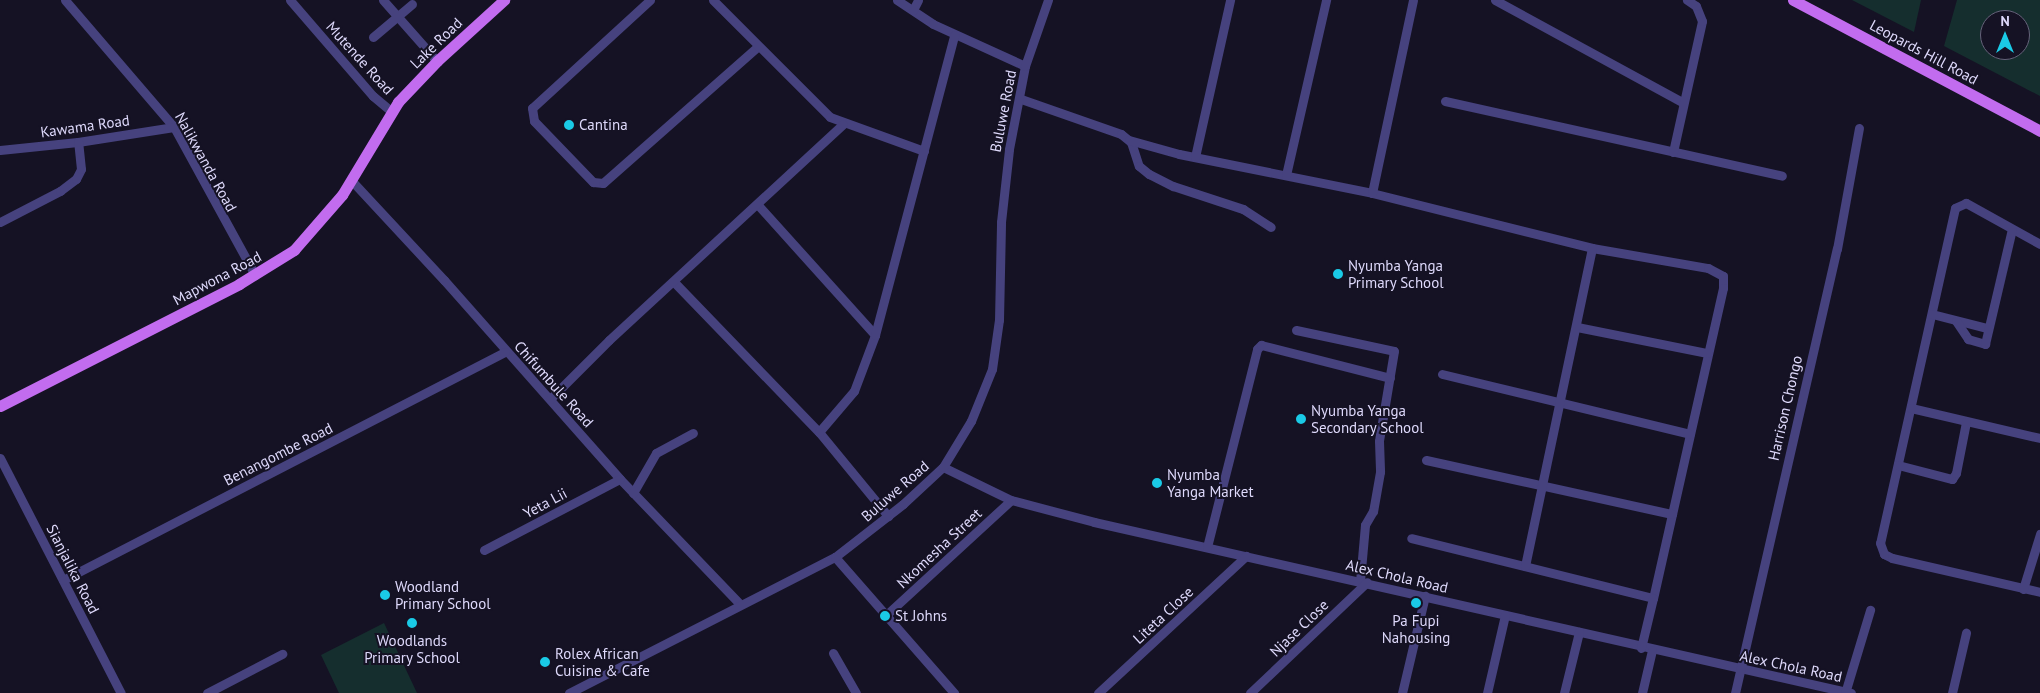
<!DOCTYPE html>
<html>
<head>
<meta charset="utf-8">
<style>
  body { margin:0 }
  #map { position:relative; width:2040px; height:693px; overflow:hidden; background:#151224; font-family:"PT Sans",sans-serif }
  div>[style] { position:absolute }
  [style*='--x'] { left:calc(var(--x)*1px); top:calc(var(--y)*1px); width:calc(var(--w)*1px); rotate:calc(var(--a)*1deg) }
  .green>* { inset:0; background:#152e2e }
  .minor>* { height:9px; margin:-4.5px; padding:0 4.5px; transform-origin:4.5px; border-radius:4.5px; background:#46427e }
  .major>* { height:11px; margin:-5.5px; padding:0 5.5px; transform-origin:5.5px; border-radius:5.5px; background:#c26cef }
  .dots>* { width:14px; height:14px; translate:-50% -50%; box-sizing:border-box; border:2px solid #151224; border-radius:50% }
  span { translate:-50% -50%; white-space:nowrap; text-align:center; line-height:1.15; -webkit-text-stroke:4px #151224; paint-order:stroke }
  .street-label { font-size:15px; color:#ded9fb }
  .poi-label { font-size:15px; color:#ded9fb }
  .left { translate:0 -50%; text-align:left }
  .north { position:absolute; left:1980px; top:10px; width:50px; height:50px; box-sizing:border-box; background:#151224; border:1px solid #65627a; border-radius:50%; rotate:0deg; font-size:14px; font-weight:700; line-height:20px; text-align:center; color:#ded9fb }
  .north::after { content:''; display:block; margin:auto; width:18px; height:22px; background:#1acae6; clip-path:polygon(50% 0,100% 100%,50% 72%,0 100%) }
</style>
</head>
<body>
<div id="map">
  <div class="green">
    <i style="clip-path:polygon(1852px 0,1921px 0,1914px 32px)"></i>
    <i style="clip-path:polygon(evenodd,1957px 0,2040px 0,2040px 96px,1944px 46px,1957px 0,1990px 20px,2020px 20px,2020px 50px,1990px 50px,1990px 20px)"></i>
    <i style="clip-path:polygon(384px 623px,417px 693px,339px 693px,321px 655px)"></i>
  </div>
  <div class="minor">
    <i style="--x:65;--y:0;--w:167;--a:49.4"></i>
    <i style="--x:174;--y:127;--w:169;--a:61.3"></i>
    <i style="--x:290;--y:0;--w:127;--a:49.2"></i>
    <i style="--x:373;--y:96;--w:23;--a:40"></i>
    <i style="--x:383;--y:0;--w:81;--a:48.5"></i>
    <i style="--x:650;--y:0;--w:160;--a:137.5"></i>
    <i style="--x:532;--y:108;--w:13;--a:81"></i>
    <i style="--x:534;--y:121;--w:85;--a:46"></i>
    <i style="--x:593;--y:182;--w:10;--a:6"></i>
    <i style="--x:603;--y:183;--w:205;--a:-41.4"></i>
    <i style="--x:713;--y:0;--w:165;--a:45"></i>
    <i style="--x:830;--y:117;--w:100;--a:19.9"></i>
    <i style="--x:897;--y:0;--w:43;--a:33.7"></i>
    <i style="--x:933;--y:24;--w:101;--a:24.5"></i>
    <i style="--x:1495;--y:0;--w:213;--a:28.6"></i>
    <i style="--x:913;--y:10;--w:11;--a:-63"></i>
    <i style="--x:373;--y:37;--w:51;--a:-40.2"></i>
    <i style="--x:1021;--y:99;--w:106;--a:19.3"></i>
    <i style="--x:1121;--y:134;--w:13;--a:39"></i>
    <i style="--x:1131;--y:142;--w:25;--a:72"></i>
    <i style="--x:1139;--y:166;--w:13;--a:39"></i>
    <i style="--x:1149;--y:174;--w:27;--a:27"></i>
    <i style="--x:1173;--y:186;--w:74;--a:18.2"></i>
    <i style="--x:1243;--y:209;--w:33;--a:33"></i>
    <i style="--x:1445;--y:101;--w:345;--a:12.5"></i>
    <i style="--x:1129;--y:140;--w:52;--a:15.6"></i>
    <i style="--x:1179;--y:154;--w:197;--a:11.4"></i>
    <i style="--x:1372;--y:193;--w:227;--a:14"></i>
    <i style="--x:1592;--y:248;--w:118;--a:9.8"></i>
    <i style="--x:1708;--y:268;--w:17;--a:28"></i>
    <i style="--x:1723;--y:276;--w:12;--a:90"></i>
    <i style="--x:1723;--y:288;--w:318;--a:102.7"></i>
    <i style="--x:1653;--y:598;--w:249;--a:-166.1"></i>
    <i style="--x:0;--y:150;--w:78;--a:-5.9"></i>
    <i style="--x:78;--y:142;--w:97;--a:-8.9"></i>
    <i style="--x:1673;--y:152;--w:134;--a:-77.5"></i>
    <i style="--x:1702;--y:21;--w:16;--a:-112"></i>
    <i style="--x:1696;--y:6;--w:11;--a:-146"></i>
    <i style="--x:1195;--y:157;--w:161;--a:-77.4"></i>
    <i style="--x:1286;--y:175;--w:180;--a:-77.1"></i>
    <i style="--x:351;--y:180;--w:137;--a:47.1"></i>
    <i style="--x:444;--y:280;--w:266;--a:48.5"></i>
    <i style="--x:620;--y:479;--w:173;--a:46.2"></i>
    <i style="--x:1372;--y:193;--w:197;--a:-78"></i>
    <i style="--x:758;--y:205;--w:175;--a:48"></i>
    <i style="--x:0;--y:222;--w:68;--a:-27.3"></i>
    <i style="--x:60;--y:191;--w:20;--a:-37"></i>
    <i style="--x:76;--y:179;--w:11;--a:-63"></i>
    <i style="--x:81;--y:169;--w:27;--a:-96"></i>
    <i style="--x:2040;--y:244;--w:85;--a:-151"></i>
    <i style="--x:1966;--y:203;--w:12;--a:156"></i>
    <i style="--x:1955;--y:208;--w:343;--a:102.6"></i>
    <i style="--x:1880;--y:543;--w:12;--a:70"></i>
    <i style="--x:1884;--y:554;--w:9;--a:27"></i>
    <i style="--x:1892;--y:558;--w:152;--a:12.9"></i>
    <i style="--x:674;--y:282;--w:209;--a:46"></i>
    <i style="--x:819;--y:432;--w:109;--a:50.6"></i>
    <i style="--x:1932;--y:314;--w:57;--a:14.3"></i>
    <i style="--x:1956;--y:321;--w:22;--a:56"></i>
    <i style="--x:1968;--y:339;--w:18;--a:16"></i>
    <i style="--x:1985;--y:344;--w:118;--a:-76.8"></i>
    <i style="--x:1577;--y:327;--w:133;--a:11.3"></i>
    <i style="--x:1296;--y:330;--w:100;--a:12.1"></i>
    <i style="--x:1394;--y:351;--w:91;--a:99.5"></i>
    <i style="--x:1379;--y:441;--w:31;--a:88"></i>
    <i style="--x:1380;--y:472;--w:40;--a:100"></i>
    <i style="--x:1373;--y:511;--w:16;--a:120"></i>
    <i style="--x:1365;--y:525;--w:56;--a:95.1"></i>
    <i style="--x:1442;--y:374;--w:255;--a:13.6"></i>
    <i style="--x:550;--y:399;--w:83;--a:-45"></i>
    <i style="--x:609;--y:340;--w:318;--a:-42.7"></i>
    <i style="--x:1911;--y:408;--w:132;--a:13.1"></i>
    <i style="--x:819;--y:432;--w:54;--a:-49.5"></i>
    <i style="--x:854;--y:391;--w:60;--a:-69.4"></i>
    <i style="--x:875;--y:335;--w:310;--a:-75.2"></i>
    <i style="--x:0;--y:458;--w:264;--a:62.8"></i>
    <i style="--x:1426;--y:460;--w:252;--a:12.4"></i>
    <i style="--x:1898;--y:465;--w:56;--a:14.5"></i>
    <i style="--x:1952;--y:479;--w:7;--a:-56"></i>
    <i style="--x:1956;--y:473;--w:52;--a:-78.9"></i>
    <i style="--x:943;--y:467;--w:76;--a:25.9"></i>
    <i style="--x:1011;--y:500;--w:86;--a:14.8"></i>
    <i style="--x:1094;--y:522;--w:776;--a:12.73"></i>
    <i style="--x:633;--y:493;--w:46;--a:-60.1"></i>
    <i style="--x:656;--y:453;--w:42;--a:-28.4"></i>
    <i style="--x:1207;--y:547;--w:204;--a:-75.8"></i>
    <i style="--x:1257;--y:349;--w:6;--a:-45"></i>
    <i style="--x:1261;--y:345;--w:133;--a:14.3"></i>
    <i style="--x:484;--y:550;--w:153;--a:-27.6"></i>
    <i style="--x:835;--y:557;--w:181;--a:48.8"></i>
    <i style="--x:1525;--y:566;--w:325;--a:-78.1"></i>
    <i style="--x:63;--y:580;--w:497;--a:-27.3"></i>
    <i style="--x:2023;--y:589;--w:58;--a:-72.8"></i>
    <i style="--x:885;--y:616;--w:171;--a:-42.6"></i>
    <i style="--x:1641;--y:648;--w:51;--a:-76.5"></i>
    <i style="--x:833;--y:653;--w:46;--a:60.1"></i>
    <i style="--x:207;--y:693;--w:85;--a:-27.5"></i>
    <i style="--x:569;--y:693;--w:299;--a:-27.1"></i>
    <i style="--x:835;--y:557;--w:86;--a:-37.9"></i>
    <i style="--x:903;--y:504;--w:54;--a:-42.8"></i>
    <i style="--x:943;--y:467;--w:54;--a:-58.7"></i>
    <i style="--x:971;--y:421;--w:56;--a:-68"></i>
    <i style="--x:992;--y:369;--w:49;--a:-81.9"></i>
    <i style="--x:999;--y:320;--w:98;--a:-88.8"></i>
    <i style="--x:1001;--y:222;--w:73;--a:-83.7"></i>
    <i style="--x:1009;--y:149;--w:85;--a:-79.1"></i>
    <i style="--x:1025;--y:66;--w:70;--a:-70.8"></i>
    <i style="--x:1098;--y:693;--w:202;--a:-42.8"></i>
    <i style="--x:1250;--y:693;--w:161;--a:-43.5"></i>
    <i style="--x:1402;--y:693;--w:100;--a:-76.7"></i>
    <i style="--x:1487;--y:693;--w:80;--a:-77"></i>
    <i style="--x:1564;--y:693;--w:63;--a:-76.2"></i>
    <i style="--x:1642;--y:693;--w:44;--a:-76.9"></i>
    <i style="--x:1735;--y:693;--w:456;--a:-77.1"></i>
    <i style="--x:1837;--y:249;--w:123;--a:-79.7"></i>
    <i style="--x:1845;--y:693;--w:87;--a:-73.2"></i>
    <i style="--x:1952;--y:693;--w:62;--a:-76.9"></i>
  </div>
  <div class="major">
    <i style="--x:1793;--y:0;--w:280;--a:27.9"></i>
    <i style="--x:0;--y:406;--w:268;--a:-27"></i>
    <i style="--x:239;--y:284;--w:65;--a:-31.7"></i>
    <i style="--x:294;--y:250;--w:73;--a:-48.9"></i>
    <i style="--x:342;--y:195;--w:109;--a:-58.9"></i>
    <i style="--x:398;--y:102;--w:57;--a:-46.4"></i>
    <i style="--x:437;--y:61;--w:91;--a:-42.3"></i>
  </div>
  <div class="dots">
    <i style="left:569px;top:125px;background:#1acae6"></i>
    <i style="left:1338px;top:274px;background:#1acae6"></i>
    <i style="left:1301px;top:419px;background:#1acae6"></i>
    <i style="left:1157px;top:483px;background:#1acae6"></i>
    <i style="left:385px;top:595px;background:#1acae6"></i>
    <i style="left:1416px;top:603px;background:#1acae6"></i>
    <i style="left:885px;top:616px;background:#1acae6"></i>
    <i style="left:412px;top:623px;background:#1acae6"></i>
    <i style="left:545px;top:662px;background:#1acae6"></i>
  </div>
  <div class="street-label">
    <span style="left:436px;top:43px;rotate:-44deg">Lake Road</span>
    <span style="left:1924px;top:52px;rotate:28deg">Leopards Hill Road</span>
    <span style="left:360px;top:58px;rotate:48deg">Mutende Road</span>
    <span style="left:1003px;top:111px;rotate:-79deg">Buluwe Road</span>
    <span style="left:85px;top:126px;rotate:-8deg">Kawama Road</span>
    <span style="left:206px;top:162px;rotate:61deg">Nalikwanda Road</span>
    <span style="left:217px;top:278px;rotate:-28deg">Mapwona Road</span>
    <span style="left:554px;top:384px;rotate:48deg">Chifumbule Road</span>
    <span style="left:1785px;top:408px;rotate:-77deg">Harrison Chongo</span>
    <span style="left:278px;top:454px;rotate:-27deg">Benangombe Road</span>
    <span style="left:895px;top:491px;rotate:-41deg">Buluwe Road</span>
    <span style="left:545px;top:503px;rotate:-28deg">Yeta Lii</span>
    <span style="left:939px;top:548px;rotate:-43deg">Nkomesha Street</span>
    <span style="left:73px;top:569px;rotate:63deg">Sianjalika Road</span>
    <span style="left:1397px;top:576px;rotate:13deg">Alex Chola Road</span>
    <span style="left:1163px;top:615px;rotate:-43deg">Liteta Close</span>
    <span style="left:1299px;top:628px;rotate:-44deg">Njase Close</span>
    <span style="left:1791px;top:666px;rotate:12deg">Alex Chola Road</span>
  </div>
  <div class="poi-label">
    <span class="left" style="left:579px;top:125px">Cantina</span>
    <span class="left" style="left:1348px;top:274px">Nyumba Yanga<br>Primary School</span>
    <span class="left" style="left:1311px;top:419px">Nyumba Yanga<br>Secondary School</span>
    <span class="left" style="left:1167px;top:483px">Nyumba<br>Yanga Market</span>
    <span class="left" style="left:395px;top:595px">Woodland<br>Primary School</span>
    <span class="left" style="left:895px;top:616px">St Johns</span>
    <span style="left:1416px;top:629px">Pa Fupi<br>Nahousing</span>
    <span style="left:412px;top:649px">Woodlands<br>Primary School</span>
    <span class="left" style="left:555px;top:662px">Rolex African<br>Cuisine &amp; Cafe</span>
  </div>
  <div class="north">N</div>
</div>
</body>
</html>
